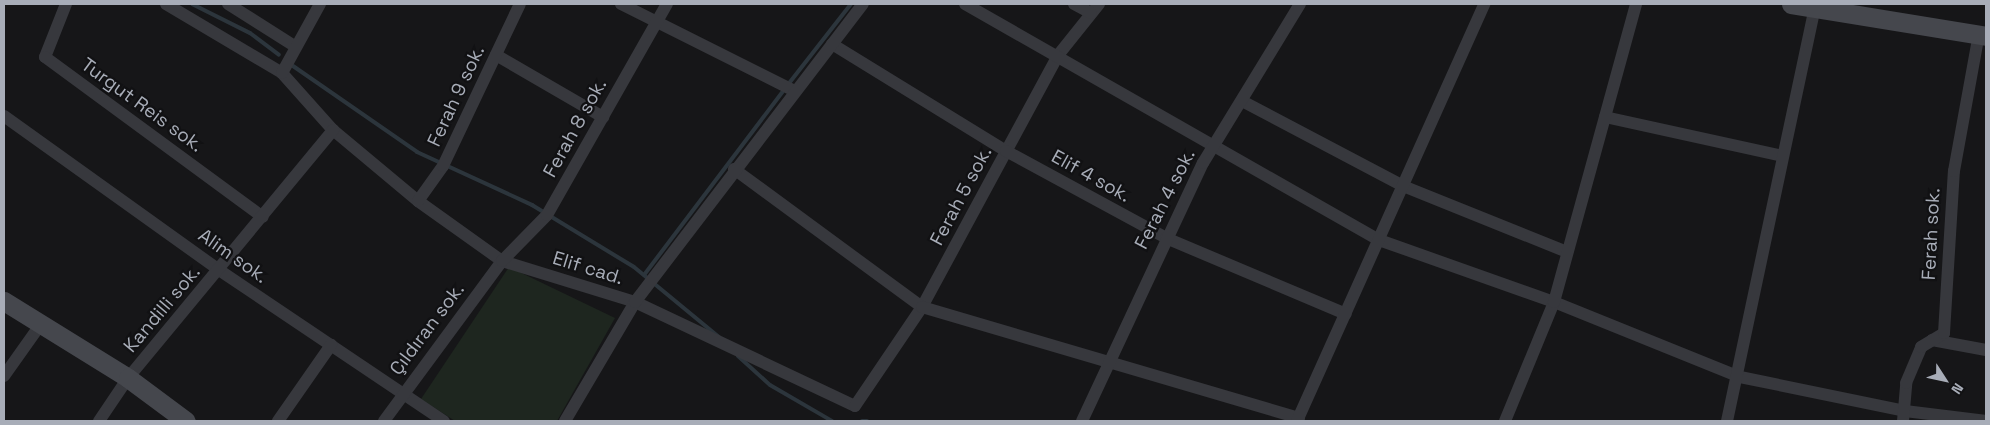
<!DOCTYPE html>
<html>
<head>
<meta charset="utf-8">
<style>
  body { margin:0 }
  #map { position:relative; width:1990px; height:425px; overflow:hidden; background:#161618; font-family:"Space Grotesk",sans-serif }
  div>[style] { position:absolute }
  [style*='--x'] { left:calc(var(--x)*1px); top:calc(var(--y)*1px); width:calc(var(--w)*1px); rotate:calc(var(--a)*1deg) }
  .green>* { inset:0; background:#1e261f }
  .stream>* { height:4px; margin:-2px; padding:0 2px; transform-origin:2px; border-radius:2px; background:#2c353c }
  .street>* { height:12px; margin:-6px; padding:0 6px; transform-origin:6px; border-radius:6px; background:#37383d }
  .secondary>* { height:19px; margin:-9.5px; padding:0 9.5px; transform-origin:9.5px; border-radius:9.5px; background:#45474d }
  span { translate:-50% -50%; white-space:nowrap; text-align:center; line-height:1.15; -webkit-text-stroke:4.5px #111113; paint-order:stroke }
  .street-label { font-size:19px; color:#a8adb8 }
  .frame { position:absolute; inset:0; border:5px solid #a8adb8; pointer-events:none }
  .north { position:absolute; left:1920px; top:355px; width:50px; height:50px; -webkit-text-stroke:4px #111113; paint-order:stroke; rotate:125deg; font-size:14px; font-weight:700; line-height:20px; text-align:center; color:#a8adb8 }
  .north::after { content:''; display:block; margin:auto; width:18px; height:22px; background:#a8adb8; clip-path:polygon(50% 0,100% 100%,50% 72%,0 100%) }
</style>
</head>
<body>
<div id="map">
  <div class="green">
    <i style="clip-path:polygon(509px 267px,615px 318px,557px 421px,455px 421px,421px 399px)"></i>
  </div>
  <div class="stream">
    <i style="--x:192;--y:4;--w:65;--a:26.6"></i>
    <i style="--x:250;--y:33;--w:36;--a:37"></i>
    <i style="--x:293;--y:66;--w:151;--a:34.7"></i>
    <i style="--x:417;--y:152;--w:127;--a:24.7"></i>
    <i style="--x:532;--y:205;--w:119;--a:31.3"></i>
    <i style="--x:634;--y:267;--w:110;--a:39.5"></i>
    <i style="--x:790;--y:82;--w:99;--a:-52"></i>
    <i style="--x:644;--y:275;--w:231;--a:-52.9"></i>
    <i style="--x:738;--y:356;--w:43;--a:42.2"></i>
    <i style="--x:770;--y:385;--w:72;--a:30.1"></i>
    <i style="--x:862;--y:421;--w:5;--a:0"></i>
  </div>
  <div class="street">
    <i style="--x:66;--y:4;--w:57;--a:111.6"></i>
    <i style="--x:45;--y:57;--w:270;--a:36.3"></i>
    <i style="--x:166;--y:4;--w:135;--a:30.7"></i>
    <i style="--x:282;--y:73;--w:76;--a:48.2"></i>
    <i style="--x:333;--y:130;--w:111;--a:39.9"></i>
    <i style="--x:418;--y:201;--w:103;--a:35.5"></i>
    <i style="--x:502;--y:261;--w:139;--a:17.1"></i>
    <i style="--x:635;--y:302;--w:243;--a:25.3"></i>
    <i style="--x:855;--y:406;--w:120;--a:-55.9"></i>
    <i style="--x:922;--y:307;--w:288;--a:-61.6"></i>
    <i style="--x:1059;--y:54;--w:64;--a:-51.3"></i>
    <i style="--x:228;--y:4;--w:80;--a:32.3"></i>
    <i style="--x:621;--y:4;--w:195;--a:26.6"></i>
    <i style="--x:965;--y:4;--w:477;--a:29.7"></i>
    <i style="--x:1379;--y:240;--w:186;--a:19.5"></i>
    <i style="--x:1554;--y:302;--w:201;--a:22"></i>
    <i style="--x:1740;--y:377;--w:168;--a:11.6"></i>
    <i style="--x:1905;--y:411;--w:82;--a:7"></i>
    <i style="--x:1074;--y:4;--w:19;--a:28"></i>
    <i style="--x:832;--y:44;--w:204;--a:31.6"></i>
    <i style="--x:1006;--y:151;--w:182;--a:28.5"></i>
    <i style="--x:1166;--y:238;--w:195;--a:22.9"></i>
    <i style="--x:496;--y:55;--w:124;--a:30.1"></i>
    <i style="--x:282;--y:73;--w:79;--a:-61.2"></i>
    <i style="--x:1242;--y:101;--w:182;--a:27.8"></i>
    <i style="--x:1403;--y:186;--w:177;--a:21.9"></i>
    <i style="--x:4;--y:116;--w:264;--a:35.6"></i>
    <i style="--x:219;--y:270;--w:271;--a:33.9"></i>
    <i style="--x:1605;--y:117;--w:182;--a:12.4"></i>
    <i style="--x:734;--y:169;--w:233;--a:36.3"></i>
    <i style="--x:922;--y:307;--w:393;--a:16.4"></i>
    <i style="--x:418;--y:201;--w:43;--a:-54.5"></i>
    <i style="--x:443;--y:166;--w:179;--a:-64.6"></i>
    <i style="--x:1932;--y:340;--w:55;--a:10.5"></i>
    <i style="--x:4;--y:376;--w:64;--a:-54.6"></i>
    <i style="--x:99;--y:421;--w:52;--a:-56"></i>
    <i style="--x:128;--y:378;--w:322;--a:-50.4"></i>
    <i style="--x:278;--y:421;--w:93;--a:-55.1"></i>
    <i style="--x:384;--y:421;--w:199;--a:-53.6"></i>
    <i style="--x:502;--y:261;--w:64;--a:-45.6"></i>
    <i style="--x:547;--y:215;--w:243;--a:-60.4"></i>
    <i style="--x:565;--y:421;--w:138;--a:-59.5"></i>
    <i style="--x:635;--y:302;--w:375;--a:-52.6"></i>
    <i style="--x:1082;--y:421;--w:285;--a:-64.9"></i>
    <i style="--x:1203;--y:163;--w:186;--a:-58.6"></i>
    <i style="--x:1297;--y:421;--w:457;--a:-65.8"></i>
    <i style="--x:1505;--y:421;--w:129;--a:-67.6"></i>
    <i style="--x:1554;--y:302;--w:309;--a:-74.6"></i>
    <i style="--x:1727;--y:421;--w:422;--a:-78"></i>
    <i style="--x:1903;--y:421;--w:38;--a:-85"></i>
    <i style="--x:1906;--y:383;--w:39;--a:-67"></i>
    <i style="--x:1921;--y:347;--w:27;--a:-31"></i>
    <i style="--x:1944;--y:333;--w:162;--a:-86.5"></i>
    <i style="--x:1954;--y:171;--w:139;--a:-79.7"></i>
  </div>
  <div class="secondary">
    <i style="--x:1791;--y:4;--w:198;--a:9.3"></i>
    <i style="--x:4;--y:301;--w:146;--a:31.8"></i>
    <i style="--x:128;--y:378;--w:72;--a:36.6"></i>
  </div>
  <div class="street-label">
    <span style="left:456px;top:96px;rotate:-65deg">Ferah 9 sok.</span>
    <span style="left:142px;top:105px;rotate:36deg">Turgut Reis sok.</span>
    <span style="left:575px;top:128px;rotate:-61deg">Ferah 8 sok.</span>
    <span style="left:1091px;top:176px;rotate:29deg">Elif 4 sok.</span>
    <span style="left:961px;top:196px;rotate:-62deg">Ferah 5 sok.</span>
    <span style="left:1165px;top:199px;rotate:-63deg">Ferah 4 sok.</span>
    <span style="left:1931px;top:234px;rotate:-87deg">Ferah sok.</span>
    <span style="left:233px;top:256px;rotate:35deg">Alim sok.</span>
    <span style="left:588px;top:268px;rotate:17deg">Elif cad.</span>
    <span style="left:162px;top:309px;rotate:-50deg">Kandilli sok.</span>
    <span style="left:427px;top:329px;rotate:-53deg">Çıldıran sok.</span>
  </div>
  <div class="frame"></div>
  <div class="north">N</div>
</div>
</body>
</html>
